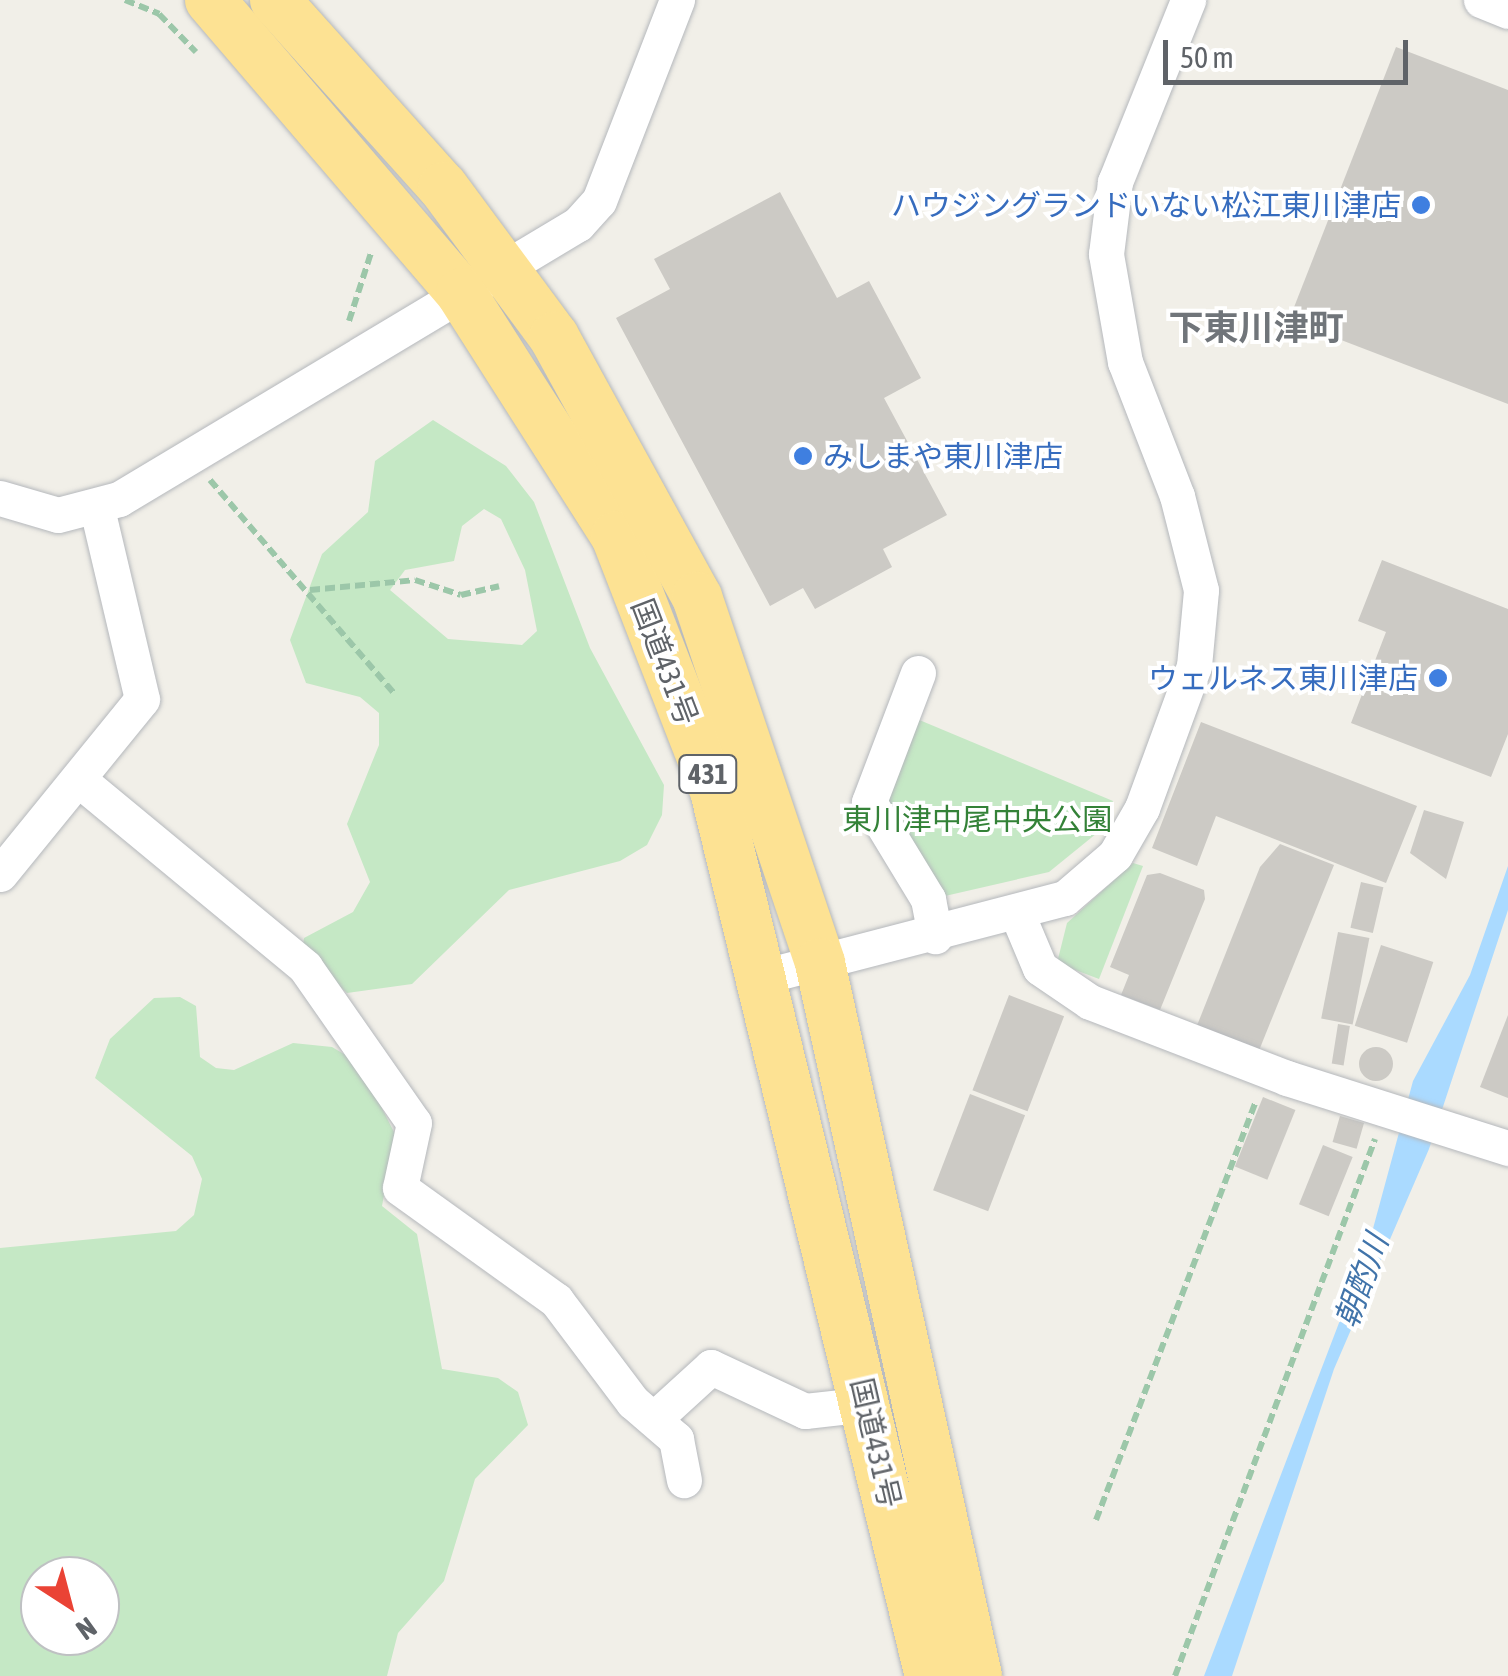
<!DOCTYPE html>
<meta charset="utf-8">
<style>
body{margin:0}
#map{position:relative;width:1508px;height:1676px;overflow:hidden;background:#f1efe8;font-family:"Asap Condensed","Noto Sans JP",sans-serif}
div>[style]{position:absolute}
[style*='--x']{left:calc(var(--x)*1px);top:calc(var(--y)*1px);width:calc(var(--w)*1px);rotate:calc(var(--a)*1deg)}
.green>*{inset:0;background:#c5e8c5}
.water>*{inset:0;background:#aadaff}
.building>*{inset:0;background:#cccac5;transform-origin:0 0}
.round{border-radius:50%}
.path>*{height:6px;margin-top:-3px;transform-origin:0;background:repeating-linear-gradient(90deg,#9cc7a9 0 10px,transparent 0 15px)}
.roads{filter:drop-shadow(0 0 2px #b5b8bc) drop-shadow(0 0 2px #b5b8bc)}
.minor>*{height:35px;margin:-17.5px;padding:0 17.5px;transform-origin:17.5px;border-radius:17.5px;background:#fff}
.highway>*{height:50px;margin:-25px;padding:0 25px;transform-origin:25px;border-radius:25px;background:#fde293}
.dots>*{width:28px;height:28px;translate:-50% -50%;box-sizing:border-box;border:5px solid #fff;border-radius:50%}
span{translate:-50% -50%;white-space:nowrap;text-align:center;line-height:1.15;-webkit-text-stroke:8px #fff;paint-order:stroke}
.shield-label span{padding:2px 8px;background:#fff;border:2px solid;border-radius:8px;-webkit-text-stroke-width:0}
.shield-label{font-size:28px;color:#5f6368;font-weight:700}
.shop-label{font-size:30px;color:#366cbe}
.right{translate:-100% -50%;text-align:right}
.left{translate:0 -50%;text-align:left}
.street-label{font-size:30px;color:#5f6368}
.park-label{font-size:30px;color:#348238}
.water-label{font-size:32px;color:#4174aa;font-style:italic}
.quarter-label{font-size:35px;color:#70757a;font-weight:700}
.north{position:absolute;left:20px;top:1556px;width:100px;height:100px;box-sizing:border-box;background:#fff;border:2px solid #bfc1c3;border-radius:50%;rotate:144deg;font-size:28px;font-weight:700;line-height:40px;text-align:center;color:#5f6368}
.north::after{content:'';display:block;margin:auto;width:35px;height:45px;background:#ea4335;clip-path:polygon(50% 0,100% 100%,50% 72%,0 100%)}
.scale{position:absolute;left:1163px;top:40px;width:245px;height:45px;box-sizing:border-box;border:5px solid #5f6368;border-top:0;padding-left:12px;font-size:30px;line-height:35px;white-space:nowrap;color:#5f6368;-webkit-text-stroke:8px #fff;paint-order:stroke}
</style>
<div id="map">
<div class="green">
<div style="clip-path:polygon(evenodd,433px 420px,506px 466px,534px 502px,590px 648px,664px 785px,662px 815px,647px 845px,620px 861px,509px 890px,412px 984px,347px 993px,302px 953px,304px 938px,353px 912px,370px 882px,347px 824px,379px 745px,379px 713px,360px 697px,306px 683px,290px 640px,322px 554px,368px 512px,375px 461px,433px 420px,484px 509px,501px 519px,525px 570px,537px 631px,522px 645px,448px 639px,390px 590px,405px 570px,454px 561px,462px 526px,484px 509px)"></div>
<div style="clip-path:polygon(917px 719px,1113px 801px,1102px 829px,1049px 872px,945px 896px,883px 807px)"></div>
<div style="clip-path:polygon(1133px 863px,1143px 866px,1099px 979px,1057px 963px,1067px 923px)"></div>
<div style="clip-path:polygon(evenodd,180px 997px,196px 1006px,200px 1057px,216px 1068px,234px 1070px,293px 1043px,332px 1047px,359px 1063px,395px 1134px,382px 1206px,417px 1234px,442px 1369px,498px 1378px,518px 1392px,528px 1425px,475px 1479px,444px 1581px,398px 1633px,387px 1676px,0 1676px,0 1248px,176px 1231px,194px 1215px,202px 1179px,192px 1156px,95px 1078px,110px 1039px,154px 998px,180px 997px,40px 1576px,100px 1576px,100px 1636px,40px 1636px,40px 1576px)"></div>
</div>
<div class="water">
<div style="clip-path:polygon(1508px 866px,1508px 910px,1429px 1149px,1334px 1369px,1232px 1676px,1204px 1676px,1368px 1247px,1413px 1081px,1470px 975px)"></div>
</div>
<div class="building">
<div style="clip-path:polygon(1396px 47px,1508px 90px,1508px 404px,1289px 320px)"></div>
<div style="clip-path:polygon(780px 192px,837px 298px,869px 281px,921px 378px,884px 398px,947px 515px,883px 549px,892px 567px,815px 609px,803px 588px,770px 606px,616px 318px,670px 289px,654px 259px)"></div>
<div style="clip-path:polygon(1382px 560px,1508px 609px,1508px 734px,1491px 777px,1351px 723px,1386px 632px,1358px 621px)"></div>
<div style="clip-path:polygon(1201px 722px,1417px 806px,1386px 883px,1216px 816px,1197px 866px,1152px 848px)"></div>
<div style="clip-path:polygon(1424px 810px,1464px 822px,1446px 879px,1410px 853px)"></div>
<div style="clip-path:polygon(1280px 844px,1334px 865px,1258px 1053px,1196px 1028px,1260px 867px)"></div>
<div style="clip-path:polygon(1160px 873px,1204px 890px,1205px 899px,1160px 1010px,1121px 995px,1129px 975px,1110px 967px,1147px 875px)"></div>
<div style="left:1361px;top:882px;width:23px;height:47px;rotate:13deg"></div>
<div style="left:1338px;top:932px;width:32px;height:88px;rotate:11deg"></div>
<div style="left:1381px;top:945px;width:55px;height:85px;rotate:18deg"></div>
<div style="left:1009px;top:995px;width:59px;height:102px;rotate:21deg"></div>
<div style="clip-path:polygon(1508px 1015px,1508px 1098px,1480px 1087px)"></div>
<div style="left:1338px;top:1024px;width:12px;height:40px;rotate:9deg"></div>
<div class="round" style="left:1359px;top:1047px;width:34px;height:34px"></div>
<div style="left:970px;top:1094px;width:59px;height:103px;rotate:21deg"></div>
<div style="left:1263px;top:1097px;width:35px;height:75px;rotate:22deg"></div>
<div style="left:1340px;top:1116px;width:25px;height:27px;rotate:16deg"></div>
<div style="left:1323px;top:1145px;width:32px;height:64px;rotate:22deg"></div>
</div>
<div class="path">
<div style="--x:125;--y:0;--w:37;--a:22"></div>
<div style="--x:159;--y:14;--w:53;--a:45.8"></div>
<div style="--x:349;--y:321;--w:71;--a:-72.1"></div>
<div style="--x:210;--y:480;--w:283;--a:49.2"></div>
<div style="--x:310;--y:590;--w:105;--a:-5.4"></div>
<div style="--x:415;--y:580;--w:48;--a:18.1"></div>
<div style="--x:461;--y:595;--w:39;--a:-13"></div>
<div style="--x:1096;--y:1520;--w:449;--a:-69.1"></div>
<div style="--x:1175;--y:1676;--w:573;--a:-69.57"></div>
</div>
<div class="roads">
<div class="minor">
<div style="--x:1481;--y:0;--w:29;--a:22"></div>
<div style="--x:0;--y:498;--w:60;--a:16.3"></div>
<div style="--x:58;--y:515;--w:63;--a:-14.7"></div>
<div style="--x:119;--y:499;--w:535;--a:-30.93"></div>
<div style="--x:578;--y:224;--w:31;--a:-48"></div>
<div style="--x:599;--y:201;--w:216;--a:-68.8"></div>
<div style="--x:918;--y:673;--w:138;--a:110.8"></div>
<div style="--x:869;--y:802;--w:114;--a:58.7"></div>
<div style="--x:928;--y:899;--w:38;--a:79"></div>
<div style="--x:78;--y:779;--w:295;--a:39.6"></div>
<div style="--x:305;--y:967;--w:190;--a:55.1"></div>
<div style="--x:414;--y:1123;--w:66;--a:102.2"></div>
<div style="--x:400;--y:1188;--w:192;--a:35.7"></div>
<div style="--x:556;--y:1300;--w:128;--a:53"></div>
<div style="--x:633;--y:1402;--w:57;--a:40.7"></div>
<div style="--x:676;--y:1439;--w:42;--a:79"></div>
<div style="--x:0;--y:874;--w:225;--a:-50.9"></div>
<div style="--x:142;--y:699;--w:196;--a:-103.3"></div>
<div style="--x:1018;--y:916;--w:56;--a:67.1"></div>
<div style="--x:1040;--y:968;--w:60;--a:34.2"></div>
<div style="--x:1090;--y:1002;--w:211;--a:21.1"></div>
<div style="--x:1287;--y:1078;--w:232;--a:17.6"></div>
<div style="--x:765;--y:976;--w:310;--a:-14.6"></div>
<div style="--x:1065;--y:898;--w:66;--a:-40.7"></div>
<div style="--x:1115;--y:855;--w:54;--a:-60.1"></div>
<div style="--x:1142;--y:808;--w:151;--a:-69.9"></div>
<div style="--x:1194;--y:666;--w:76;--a:-84.7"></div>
<div style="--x:1201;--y:590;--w:97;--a:-104.3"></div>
<div style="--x:1177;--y:496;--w:144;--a:-111.2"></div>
<div style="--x:1125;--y:362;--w:110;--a:-100"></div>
<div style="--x:1106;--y:254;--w:73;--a:-82.9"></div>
<div style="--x:1115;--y:182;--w:196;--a:-68.1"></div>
<div style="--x:654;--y:1419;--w:77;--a:-42.4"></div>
<div style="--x:711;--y:1367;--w:104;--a:25.1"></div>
<div style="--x:805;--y:1411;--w:62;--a:-6.4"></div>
</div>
<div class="highway">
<div style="--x:210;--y:0;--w:386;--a:49.4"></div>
<div style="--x:461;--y:293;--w:288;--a:57.5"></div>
<div style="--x:616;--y:536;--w:274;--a:68.8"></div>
<div style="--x:715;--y:791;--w:911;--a:76.35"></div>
<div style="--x:275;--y:0;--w:251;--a:48.1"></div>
<div style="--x:443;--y:187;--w:187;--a:53.5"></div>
<div style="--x:554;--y:337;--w:297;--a:61.2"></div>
<div style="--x:697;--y:597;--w:386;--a:71.4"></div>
<div style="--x:820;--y:963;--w:730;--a:77.58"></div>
</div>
</div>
<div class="dots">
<div style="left:1421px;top:205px;background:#3f7fe0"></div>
<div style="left:803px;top:456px;background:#3f7fe0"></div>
<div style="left:1438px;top:678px;background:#3f7fe0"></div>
</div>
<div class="shield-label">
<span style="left:708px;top:774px">431</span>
</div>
<div class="shop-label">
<span class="right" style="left:1401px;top:205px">ハウジングランドいない松江東川津店</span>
<span class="left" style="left:823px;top:456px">みしまや東川津店</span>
<span class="right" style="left:1418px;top:678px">ウェルネス東川津店</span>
</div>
<div class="street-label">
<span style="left:665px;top:662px;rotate:69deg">国道431号</span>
<span style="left:876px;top:1443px;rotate:77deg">国道431号</span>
</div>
<div class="park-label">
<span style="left:977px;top:819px">東川津中尾中央公園</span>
</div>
<div class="water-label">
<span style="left:1362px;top:1281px;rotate:-70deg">朝酌川</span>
</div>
<div class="quarter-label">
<span style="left:1256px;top:327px">下東川津町</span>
</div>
<div class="north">N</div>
<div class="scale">50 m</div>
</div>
